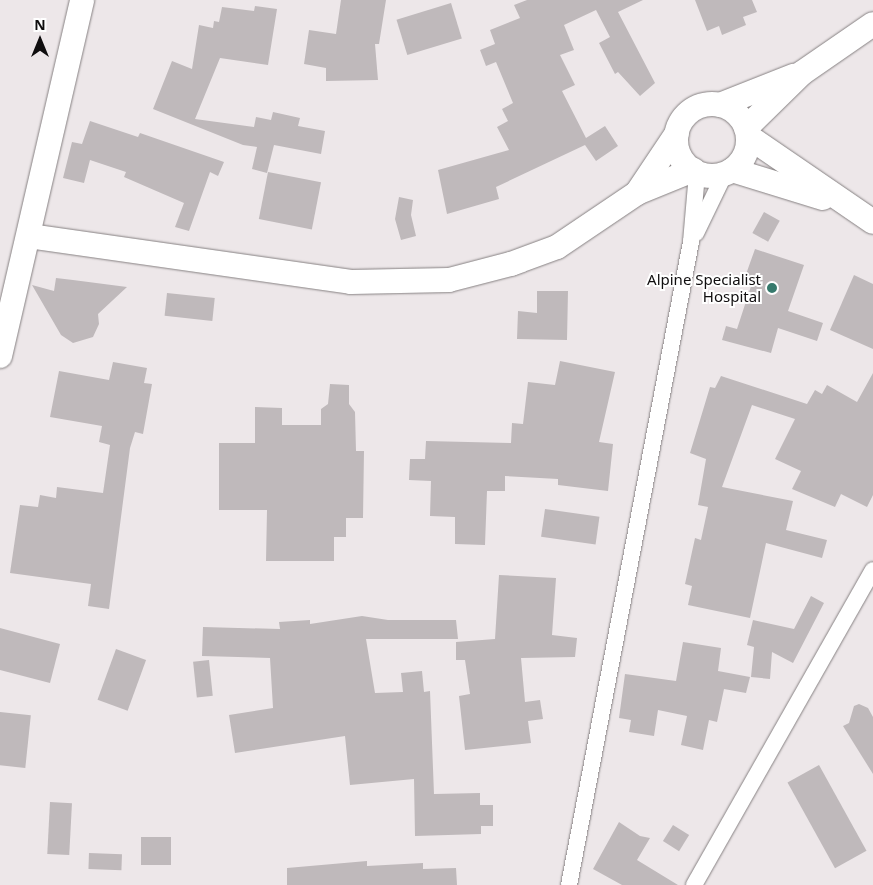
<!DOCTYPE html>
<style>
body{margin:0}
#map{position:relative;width:873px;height:885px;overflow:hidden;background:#ede7e9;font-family:"Noto Sans",sans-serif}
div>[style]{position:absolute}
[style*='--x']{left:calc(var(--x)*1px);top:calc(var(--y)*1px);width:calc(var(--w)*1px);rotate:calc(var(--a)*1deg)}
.building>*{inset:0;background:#bfb9bb;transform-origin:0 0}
.roads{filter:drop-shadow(0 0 1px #868182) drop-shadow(0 0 1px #868182)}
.street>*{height:16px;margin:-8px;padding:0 8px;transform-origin:8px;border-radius:8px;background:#fff}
.secondary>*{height:24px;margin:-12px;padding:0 12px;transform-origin:12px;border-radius:12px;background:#fff}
.secondary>.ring{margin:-12px;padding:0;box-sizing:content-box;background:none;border:24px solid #fff;border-radius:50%}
.dots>*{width:14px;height:14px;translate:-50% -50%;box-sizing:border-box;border:2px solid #fff;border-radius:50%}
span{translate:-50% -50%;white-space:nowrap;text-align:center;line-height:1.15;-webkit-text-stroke:4px #fff;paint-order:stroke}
.poi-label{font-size:15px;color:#100e0f}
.right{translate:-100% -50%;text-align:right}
.north{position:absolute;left:15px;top:15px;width:50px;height:50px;-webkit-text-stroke:4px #fff;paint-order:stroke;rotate:0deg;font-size:14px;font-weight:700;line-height:20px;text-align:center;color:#100e0f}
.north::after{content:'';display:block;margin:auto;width:18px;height:22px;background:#100e0f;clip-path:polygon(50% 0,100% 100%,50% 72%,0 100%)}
</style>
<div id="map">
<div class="building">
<div style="clip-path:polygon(341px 0,386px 0,379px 44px,375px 44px,378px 80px,326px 81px,326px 68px,304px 64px,309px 30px,336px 34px)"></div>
<div style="clip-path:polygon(527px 0,643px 0,618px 12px,655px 83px,640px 96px,618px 72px,615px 74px,599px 43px,610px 37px,596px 10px,564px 25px,574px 50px,560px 55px,575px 85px,562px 91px,586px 138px,605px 126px,618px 146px,596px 161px,585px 145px,496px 187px,499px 199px,447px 214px,438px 170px,509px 150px,497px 127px,508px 121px,502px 109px,513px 103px,496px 62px,486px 66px,480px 50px,495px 44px,490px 30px,520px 18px,514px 5px)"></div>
<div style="clip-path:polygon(695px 0,752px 0,757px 12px,743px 17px,746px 25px,722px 35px,719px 26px,707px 31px)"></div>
<div style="left:451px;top:3px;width:37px;height:57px;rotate:73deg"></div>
<div style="clip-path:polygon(255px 6px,277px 9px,268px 65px,220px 58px,195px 119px,254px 127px,256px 117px,271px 120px,273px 112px,300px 118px,298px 126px,325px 131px,321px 154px,274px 145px,267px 173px,252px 169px,257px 147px,243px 145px,153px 109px,172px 61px,192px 69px,199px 25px,213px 28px,214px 21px,219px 22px,222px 7px,254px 11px)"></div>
<div style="clip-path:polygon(90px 121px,138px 137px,140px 133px,224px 162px,218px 176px,210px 172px,189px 231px,175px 227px,184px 203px,124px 177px,126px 172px,90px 160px,84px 183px,63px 178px,72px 142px,82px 144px)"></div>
<div style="left:268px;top:172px;width:54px;height:48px;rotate:11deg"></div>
<div style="clip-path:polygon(399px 197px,413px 200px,411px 215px,416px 236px,401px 240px,395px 219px)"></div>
<div style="left:764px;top:212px;width:18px;height:24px;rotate:29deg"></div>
<div style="clip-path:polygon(755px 249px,804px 265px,788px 311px,823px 323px,817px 341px,778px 328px,771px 353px,722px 340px,726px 326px,737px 329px,753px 280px,745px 277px)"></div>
<div style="clip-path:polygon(854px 275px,873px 284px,873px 349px,830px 330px)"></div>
<div style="clip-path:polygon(56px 278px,73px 280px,127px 287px,98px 314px,99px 324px,93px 337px,73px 343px,61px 335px,32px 285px,54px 291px)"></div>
<div style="clip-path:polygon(537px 291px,568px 291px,567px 340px,517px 339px,518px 311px,537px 313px)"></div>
<div style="left:167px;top:293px;width:48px;height:23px;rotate:6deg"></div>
<div style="clip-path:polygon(560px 361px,615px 372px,599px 442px,613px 444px,608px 491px,558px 485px,558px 479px,505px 476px,505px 491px,487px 491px,485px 545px,455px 544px,455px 517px,430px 516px,431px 481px,409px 480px,410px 459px,425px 459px,426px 441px,511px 443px,512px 423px,523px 424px,528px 382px,555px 385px)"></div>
<div style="clip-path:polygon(113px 362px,147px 368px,144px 383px,152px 384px,143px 434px,135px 432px,130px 448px,109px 609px,88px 606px,91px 584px,10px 573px,20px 505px,38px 507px,40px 495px,56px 498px,57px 487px,103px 493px,110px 445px,99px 442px,102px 426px,50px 417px,59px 371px,109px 380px)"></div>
<div style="clip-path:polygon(873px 373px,873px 495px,867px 507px,841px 494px,835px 507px,792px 489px,801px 471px,775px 459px,795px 419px,752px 405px,722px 487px,793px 501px,786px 530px,827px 540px,822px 558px,766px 543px,750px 618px,688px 605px,692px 586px,685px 584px,695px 538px,701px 540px,708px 507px,698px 505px,706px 459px,690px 453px,710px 387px,715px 388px,721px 376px,807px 404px,815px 390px,822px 394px,827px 385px,857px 402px)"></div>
<div style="clip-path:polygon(330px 384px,349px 385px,349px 404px,355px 412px,356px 451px,364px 451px,363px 518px,346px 518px,346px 537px,334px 537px,334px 561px,266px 561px,267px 510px,219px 510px,219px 443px,255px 443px,255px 407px,282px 408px,282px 425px,321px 425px,321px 409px,328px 404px)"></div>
<div style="left:545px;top:509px;width:55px;height:28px;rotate:8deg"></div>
<div style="clip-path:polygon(499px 575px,556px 578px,552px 635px,577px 638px,575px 657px,521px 658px,525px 702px,540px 700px,543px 719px,528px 721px,531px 743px,465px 750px,459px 696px,470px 694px,465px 660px,456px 660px,456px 642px,495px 639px)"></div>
<div style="clip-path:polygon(811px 596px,824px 603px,793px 663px,772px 652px,770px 679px,751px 677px,754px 647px,747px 645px,753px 620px,794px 629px)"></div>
<div style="clip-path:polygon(362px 616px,388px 620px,456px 620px,458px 639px,366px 639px,375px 693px,403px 692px,401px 673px,422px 671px,424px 692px,430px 691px,434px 794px,480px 793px,480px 805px,493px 805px,493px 826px,481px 826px,481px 834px,415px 836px,414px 779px,350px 785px,345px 736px,235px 753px,229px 715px,273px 708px,270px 658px,202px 656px,203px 627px,280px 629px,279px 622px,310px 620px,310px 624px)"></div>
<div style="clip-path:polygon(0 628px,60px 644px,50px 683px,0 670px)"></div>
<div style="clip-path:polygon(683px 642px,721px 648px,718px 671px,750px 677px,746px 693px,724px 689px,717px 722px,709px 720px,703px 750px,681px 745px,687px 716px,658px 710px,654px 736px,629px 732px,631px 720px,619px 718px,625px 674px,676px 681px)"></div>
<div style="left:116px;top:649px;width:32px;height:54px;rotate:20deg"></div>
<div style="left:209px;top:660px;width:36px;height:16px;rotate:84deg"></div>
<div style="clip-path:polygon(859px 704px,868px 708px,873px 717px,873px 774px,843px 726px,849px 723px,854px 706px)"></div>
<div style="left:0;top:712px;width:31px;height:53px;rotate:6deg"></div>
<div style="left:819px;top:765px;width:98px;height:36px;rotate:61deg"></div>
<div style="left:50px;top:802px;width:22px;height:52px;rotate:3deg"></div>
<div style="clip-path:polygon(619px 822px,640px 836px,650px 838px,637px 860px,678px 885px,622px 885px,593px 869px)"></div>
<div style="left:673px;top:825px;width:19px;height:19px;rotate:32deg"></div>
<div style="left:141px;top:837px;width:30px;height:28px"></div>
<div style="left:89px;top:853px;width:33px;height:16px;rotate:2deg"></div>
<div style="clip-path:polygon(367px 861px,367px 866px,423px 863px,423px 869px,456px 868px,457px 885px,287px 885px,287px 868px)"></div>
</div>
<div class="roads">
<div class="street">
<div style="--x:696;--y:233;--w:67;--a:-64.2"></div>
<div style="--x:569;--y:885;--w:654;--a:-79.26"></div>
<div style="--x:691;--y:242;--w:69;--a:-85"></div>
<div style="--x:694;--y:885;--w:362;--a:-60.4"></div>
</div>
<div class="secondary">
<div class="ring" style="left:676px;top:104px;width:48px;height:48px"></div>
<div style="--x:720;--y:105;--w:79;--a:-21.7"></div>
<div style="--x:746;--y:128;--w:78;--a:-44.5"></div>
<div style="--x:802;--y:73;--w:86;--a:-34.6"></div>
<div style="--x:749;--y:137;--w:150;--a:34.4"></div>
<div style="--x:732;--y:170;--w:95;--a:17.1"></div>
<div style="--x:637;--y:193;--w:72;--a:-56.3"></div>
<div style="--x:29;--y:236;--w:325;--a:8.1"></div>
<div style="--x:351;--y:282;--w:98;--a:-1.2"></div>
<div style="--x:449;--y:280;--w:64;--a:-14.5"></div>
<div style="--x:511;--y:264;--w:49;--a:-20.3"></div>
<div style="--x:557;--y:247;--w:97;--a:-34"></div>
<div style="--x:637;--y:193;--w:61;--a:-22.3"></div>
<div style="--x:0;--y:356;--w:365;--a:-77"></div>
</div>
</div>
<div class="dots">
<div style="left:772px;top:288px;background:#36796c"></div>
</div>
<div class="poi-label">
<span class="right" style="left:761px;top:288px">Alpine Specialist<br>Hospital</span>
</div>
<div class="north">N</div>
</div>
